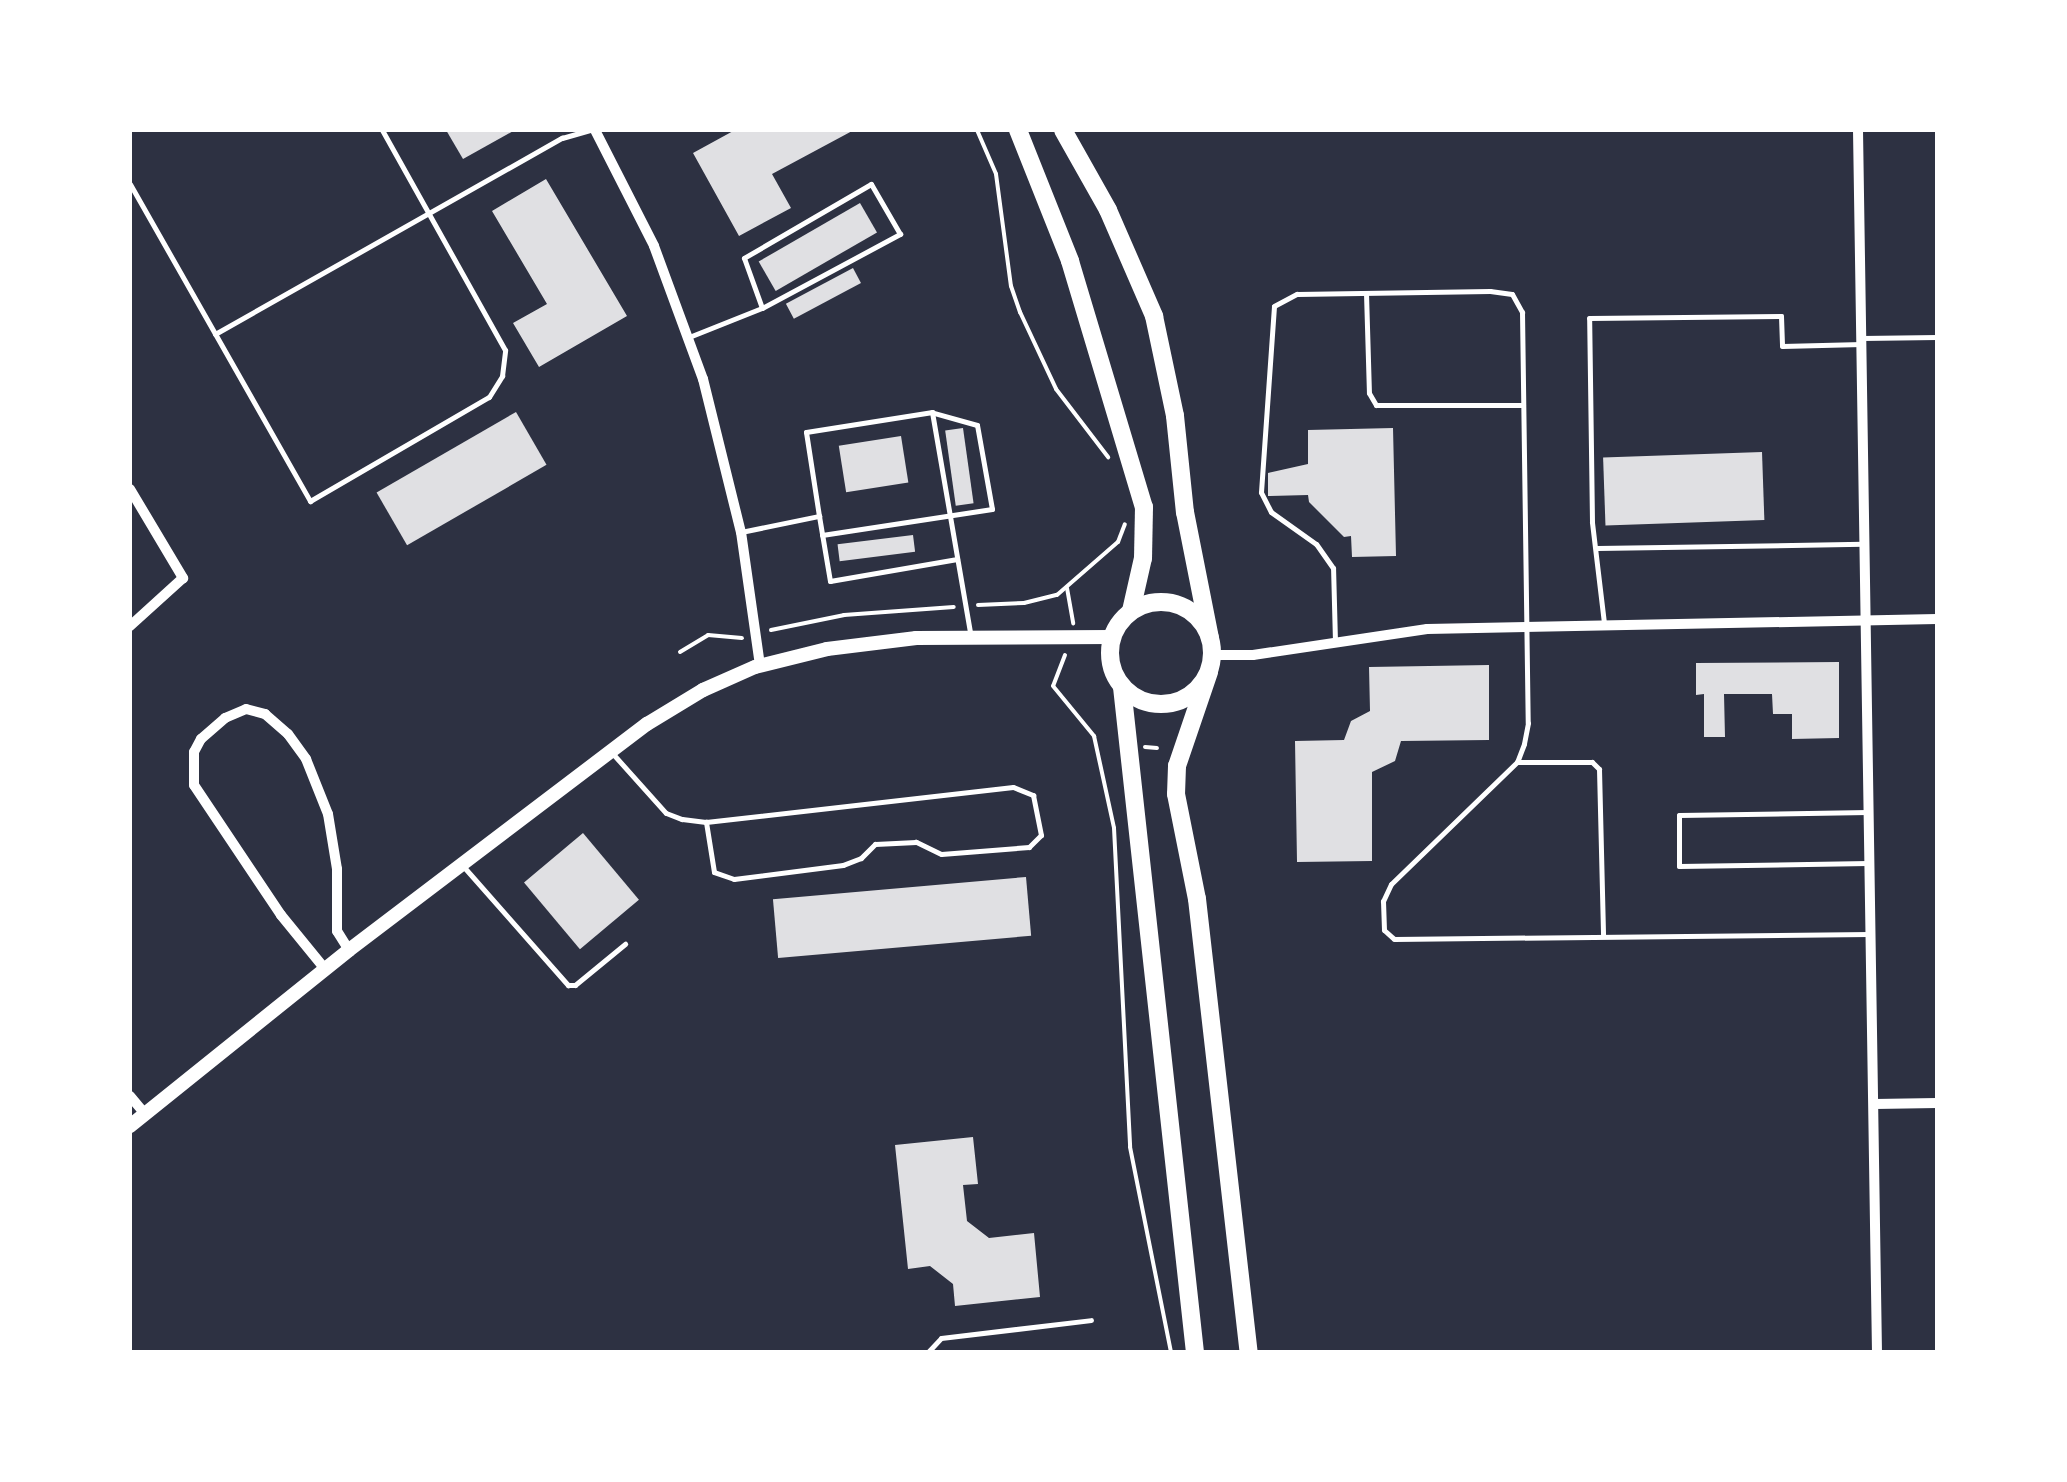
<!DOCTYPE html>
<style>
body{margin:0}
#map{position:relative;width:2067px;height:1482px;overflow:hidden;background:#2d3142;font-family:Commissioner,sans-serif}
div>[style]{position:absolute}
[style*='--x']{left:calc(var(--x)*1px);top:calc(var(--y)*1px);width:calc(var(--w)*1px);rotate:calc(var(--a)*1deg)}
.building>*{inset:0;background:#e0e0e3;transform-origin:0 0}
.path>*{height:4px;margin:-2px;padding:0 2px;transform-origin:2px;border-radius:2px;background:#fff}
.service>*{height:5px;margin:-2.5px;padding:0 2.5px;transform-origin:2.5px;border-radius:2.5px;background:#fff}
.minor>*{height:10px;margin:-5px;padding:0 5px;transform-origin:5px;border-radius:5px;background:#fff}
.tertiary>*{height:14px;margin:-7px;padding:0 7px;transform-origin:7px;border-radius:7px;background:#fff}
.primary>*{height:18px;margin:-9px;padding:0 9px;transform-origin:9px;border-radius:9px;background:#fff}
.primary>.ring{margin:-9px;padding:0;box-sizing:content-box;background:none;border:18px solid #fff;border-radius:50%}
span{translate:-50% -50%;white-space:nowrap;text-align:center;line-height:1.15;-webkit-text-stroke:10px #fff;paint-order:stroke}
.frame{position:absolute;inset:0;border:132px solid #fff;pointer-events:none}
</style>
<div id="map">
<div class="building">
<div style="clip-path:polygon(446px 130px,515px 130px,463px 159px)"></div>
<div style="clip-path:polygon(735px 130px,854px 130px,772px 174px,791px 208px,739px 236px,693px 153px)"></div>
<div style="clip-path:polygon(546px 179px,627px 316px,539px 367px,513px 323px,547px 304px,492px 211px)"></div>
<div style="left:860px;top:203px;width:34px;height:117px;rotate:60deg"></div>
<div style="left:853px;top:268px;width:17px;height:76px;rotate:62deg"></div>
<div style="left:516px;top:412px;width:61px;height:161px;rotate:60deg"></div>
<div style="left:963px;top:428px;width:76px;height:18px;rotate:82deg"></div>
<div style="clip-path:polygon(1393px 428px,1396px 556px,1352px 557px,1351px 536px,1344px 537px,1309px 502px,1308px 495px,1268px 496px,1268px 473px,1308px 464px,1308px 430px)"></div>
<div style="left:901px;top:436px;width:47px;height:63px;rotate:81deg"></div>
<div style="left:1762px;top:452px;width:68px;height:159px;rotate:88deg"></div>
<div style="left:913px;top:535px;width:17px;height:76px;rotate:83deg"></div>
<div style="clip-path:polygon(1839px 662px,1839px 738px,1792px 739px,1792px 714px,1773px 714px,1772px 694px,1724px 694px,1725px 737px,1704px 737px,1704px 694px,1696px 695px,1696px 663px)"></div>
<div style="clip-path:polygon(1489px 665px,1489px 740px,1401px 741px,1395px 761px,1372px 772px,1372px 861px,1297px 862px,1295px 741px,1344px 740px,1351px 721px,1370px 711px,1369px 667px)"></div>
<div style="left:583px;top:833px;width:87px;height:77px;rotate:50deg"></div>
<div style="left:1026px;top:877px;width:59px;height:254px;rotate:85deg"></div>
<div style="clip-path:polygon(973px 1137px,978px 1184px,963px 1185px,967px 1221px,989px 1238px,1034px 1233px,1040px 1297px,955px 1306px,953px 1284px,930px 1266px,908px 1269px,895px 1145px)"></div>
</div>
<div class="path">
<div style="--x:977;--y:130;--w:48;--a:66.6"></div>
<div style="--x:996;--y:174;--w:113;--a:82.4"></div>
<div style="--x:1011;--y:286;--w:28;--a:71"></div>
<div style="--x:1020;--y:312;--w:85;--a:64.9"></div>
<div style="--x:1056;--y:389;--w:86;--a:52.6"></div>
<div style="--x:1067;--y:588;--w:36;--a:80"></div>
<div style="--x:978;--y:605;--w:46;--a:-2.5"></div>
<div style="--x:1024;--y:603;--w:34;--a:-14"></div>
<div style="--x:1057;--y:595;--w:81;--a:-41"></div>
<div style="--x:1118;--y:542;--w:19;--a:-69"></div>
<div style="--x:771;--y:630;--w:75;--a:-11.6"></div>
<div style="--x:844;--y:615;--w:110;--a:-4.2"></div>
<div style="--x:680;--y:652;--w:33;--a:-31"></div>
<div style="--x:708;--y:635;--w:34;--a:5"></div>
<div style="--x:1065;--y:655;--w:33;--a:111"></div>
<div style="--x:1053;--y:686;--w:65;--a:50.6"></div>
<div style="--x:1094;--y:736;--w:94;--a:77.7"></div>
<div style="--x:1114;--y:828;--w:319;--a:87.1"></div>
<div style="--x:1130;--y:1147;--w:209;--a:78.7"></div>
<div style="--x:1145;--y:747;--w:12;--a:5"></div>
</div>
<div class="service">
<div style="--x:130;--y:184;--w:365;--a:60.4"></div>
<div style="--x:310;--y:501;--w:207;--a:-30.2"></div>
<div style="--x:489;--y:397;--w:25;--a:-58"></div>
<div style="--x:502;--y:376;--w:26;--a:-83"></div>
<div style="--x:505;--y:350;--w:252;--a:-119.2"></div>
<div style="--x:1366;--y:293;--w:100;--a:88.3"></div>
<div style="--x:1369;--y:393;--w:14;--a:60"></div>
<div style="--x:1376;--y:405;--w:147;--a:0"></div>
<div style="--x:215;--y:334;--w:399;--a:-29.5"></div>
<div style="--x:562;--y:138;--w:29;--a:-16"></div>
<div style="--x:689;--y:337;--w:79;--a:-21.7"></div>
<div style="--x:762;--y:308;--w:157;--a:-28.2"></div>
<div style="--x:900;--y:234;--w:58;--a:-120.1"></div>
<div style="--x:871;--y:184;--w:147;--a:149.8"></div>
<div style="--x:744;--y:258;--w:53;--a:70.2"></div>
<div style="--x:1862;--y:338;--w:75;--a:-0.8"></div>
<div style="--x:819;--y:516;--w:66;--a:80.4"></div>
<div style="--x:830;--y:581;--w:129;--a:-9.8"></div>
<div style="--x:741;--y:532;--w:80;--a:-11.6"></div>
<div style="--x:819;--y:516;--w:85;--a:-98.8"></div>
<div style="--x:806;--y:432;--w:128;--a:-9"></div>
<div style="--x:932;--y:412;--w:224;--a:80.2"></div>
<div style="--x:822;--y:535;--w:172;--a:-8.7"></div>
<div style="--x:992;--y:509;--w:85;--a:-100.1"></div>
<div style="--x:977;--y:425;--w:45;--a:-164.4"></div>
<div style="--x:1597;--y:548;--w:266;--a:-0.9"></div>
<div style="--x:1604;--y:623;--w:102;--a:-96.8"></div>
<div style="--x:1592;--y:522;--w:204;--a:-90.8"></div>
<div style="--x:1589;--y:318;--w:192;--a:-0.6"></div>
<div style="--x:1781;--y:316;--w:30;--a:88"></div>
<div style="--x:1782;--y:346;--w:80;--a:-1.4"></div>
<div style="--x:1335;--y:642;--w:74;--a:-91.5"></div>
<div style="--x:1333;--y:568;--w:29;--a:-125"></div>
<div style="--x:1316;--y:544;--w:55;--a:-144.6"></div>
<div style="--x:1271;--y:512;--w:22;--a:-117"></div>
<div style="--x:1261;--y:492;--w:186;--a:-86"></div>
<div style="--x:1274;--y:306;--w:26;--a:-28"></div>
<div style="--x:1297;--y:294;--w:193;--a:-0.9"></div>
<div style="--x:1490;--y:291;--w:22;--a:8"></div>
<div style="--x:1512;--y:294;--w:21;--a:61"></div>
<div style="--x:1522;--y:312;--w:411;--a:89.2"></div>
<div style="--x:1528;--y:723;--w:21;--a:101"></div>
<div style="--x:1524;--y:744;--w:19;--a:111"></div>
<div style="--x:1517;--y:762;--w:175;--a:135.9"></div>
<div style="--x:1391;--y:884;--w:19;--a:115"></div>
<div style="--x:1383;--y:901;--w:29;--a:88"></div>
<div style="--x:1384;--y:930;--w:13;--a:42"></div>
<div style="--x:1394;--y:939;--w:475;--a:-0.6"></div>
<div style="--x:613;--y:754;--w:79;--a:48.1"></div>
<div style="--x:666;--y:813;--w:17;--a:21"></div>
<div style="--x:682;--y:819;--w:24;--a:7"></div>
<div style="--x:706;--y:822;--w:309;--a:-6.5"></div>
<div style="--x:1013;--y:787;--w:22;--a:22"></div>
<div style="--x:1033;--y:795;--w:41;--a:78.7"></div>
<div style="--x:1041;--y:835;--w:17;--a:135"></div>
<div style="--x:1029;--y:847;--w:88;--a:175.5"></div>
<div style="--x:941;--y:854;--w:28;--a:-154"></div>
<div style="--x:916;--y:842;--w:41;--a:177.2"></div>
<div style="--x:875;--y:844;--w:20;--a:135"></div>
<div style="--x:861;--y:858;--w:19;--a:159"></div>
<div style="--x:843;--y:865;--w:110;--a:172.7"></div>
<div style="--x:734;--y:879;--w:21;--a:-161"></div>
<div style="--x:714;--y:872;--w:51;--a:-99.1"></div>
<div style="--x:1517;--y:762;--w:75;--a:0"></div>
<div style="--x:1592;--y:762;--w:10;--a:45"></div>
<div style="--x:1599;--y:769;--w:167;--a:88.6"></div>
<div style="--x:1868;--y:863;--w:189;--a:179.1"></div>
<div style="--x:1679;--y:866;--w:51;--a:-90"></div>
<div style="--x:1679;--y:815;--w:189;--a:-0.9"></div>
<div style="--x:463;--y:866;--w:159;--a:48.6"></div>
<div style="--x:568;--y:985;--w:7;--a:0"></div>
<div style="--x:575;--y:985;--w:65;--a:-39.4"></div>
<div style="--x:928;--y:1352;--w:19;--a:-47"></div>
<div style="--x:941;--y:1338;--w:151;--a:-6.8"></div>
</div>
<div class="minor">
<div style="--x:595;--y:130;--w:130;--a:63"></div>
<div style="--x:654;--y:246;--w:142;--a:69.8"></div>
<div style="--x:703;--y:379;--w:158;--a:76.1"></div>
<div style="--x:741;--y:532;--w:135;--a:81.9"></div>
<div style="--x:1858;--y:130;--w:1222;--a:89.11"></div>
<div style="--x:130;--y:489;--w:104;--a:59.2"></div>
<div style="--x:183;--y:578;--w:72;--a:137.8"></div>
<div style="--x:1213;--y:655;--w:40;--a:0"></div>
<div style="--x:1253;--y:655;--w:176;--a:-8.5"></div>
<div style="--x:1427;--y:629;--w:510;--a:-1.12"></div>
<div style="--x:325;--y:969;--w:70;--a:-129.2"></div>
<div style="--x:281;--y:915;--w:156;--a:-123.8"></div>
<div style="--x:194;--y:785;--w:33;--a:-90"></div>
<div style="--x:194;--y:752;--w:15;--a:-62"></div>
<div style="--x:201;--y:739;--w:32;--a:-41"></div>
<div style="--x:225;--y:718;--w:23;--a:-23"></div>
<div style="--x:246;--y:709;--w:20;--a:15"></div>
<div style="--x:265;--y:714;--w:30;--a:41"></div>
<div style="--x:288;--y:734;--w:31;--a:54"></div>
<div style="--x:306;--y:759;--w:59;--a:68.2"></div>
<div style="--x:328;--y:814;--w:56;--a:80.7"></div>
<div style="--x:337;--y:869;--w:62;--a:90"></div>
<div style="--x:337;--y:931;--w:22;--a:58"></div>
<div style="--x:130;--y:1096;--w:23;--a:50"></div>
<div style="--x:1875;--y:1104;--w:62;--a:-0.9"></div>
</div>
<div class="tertiary">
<div style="--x:130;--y:1126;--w:281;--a:-38.8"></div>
<div style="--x:349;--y:950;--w:374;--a:-37.2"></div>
<div style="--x:647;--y:724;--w:66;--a:-31.3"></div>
<div style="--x:703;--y:690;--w:57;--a:-23.9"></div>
<div style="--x:755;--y:667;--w:74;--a:-14"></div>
<div style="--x:827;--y:649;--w:90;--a:-7"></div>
<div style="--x:916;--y:638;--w:196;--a:-0.3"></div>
</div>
<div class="primary">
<div style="--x:1018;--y:130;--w:141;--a:68.3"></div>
<div style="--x:1070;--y:261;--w:257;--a:73.3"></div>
<div style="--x:1144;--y:507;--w:51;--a:91.1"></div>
<div style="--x:1143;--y:558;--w:54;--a:102.8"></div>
<div style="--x:1063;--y:130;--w:92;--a:60.6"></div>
<div style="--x:1108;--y:210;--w:116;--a:66.5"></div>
<div style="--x:1154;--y:316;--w:102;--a:78.1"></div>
<div style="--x:1175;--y:416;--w:97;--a:84.1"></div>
<div style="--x:1185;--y:512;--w:128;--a:78.8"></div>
<div class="ring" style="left:1110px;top:602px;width:84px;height:84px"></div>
<div style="--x:1209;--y:672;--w:99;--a:108.8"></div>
<div style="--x:1177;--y:766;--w:28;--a:92"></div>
<div style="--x:1176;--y:794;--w:107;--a:78.7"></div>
<div style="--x:1197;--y:899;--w:456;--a:83.5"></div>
<div style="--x:1122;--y:687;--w:669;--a:83.74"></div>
</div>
<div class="frame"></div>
</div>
